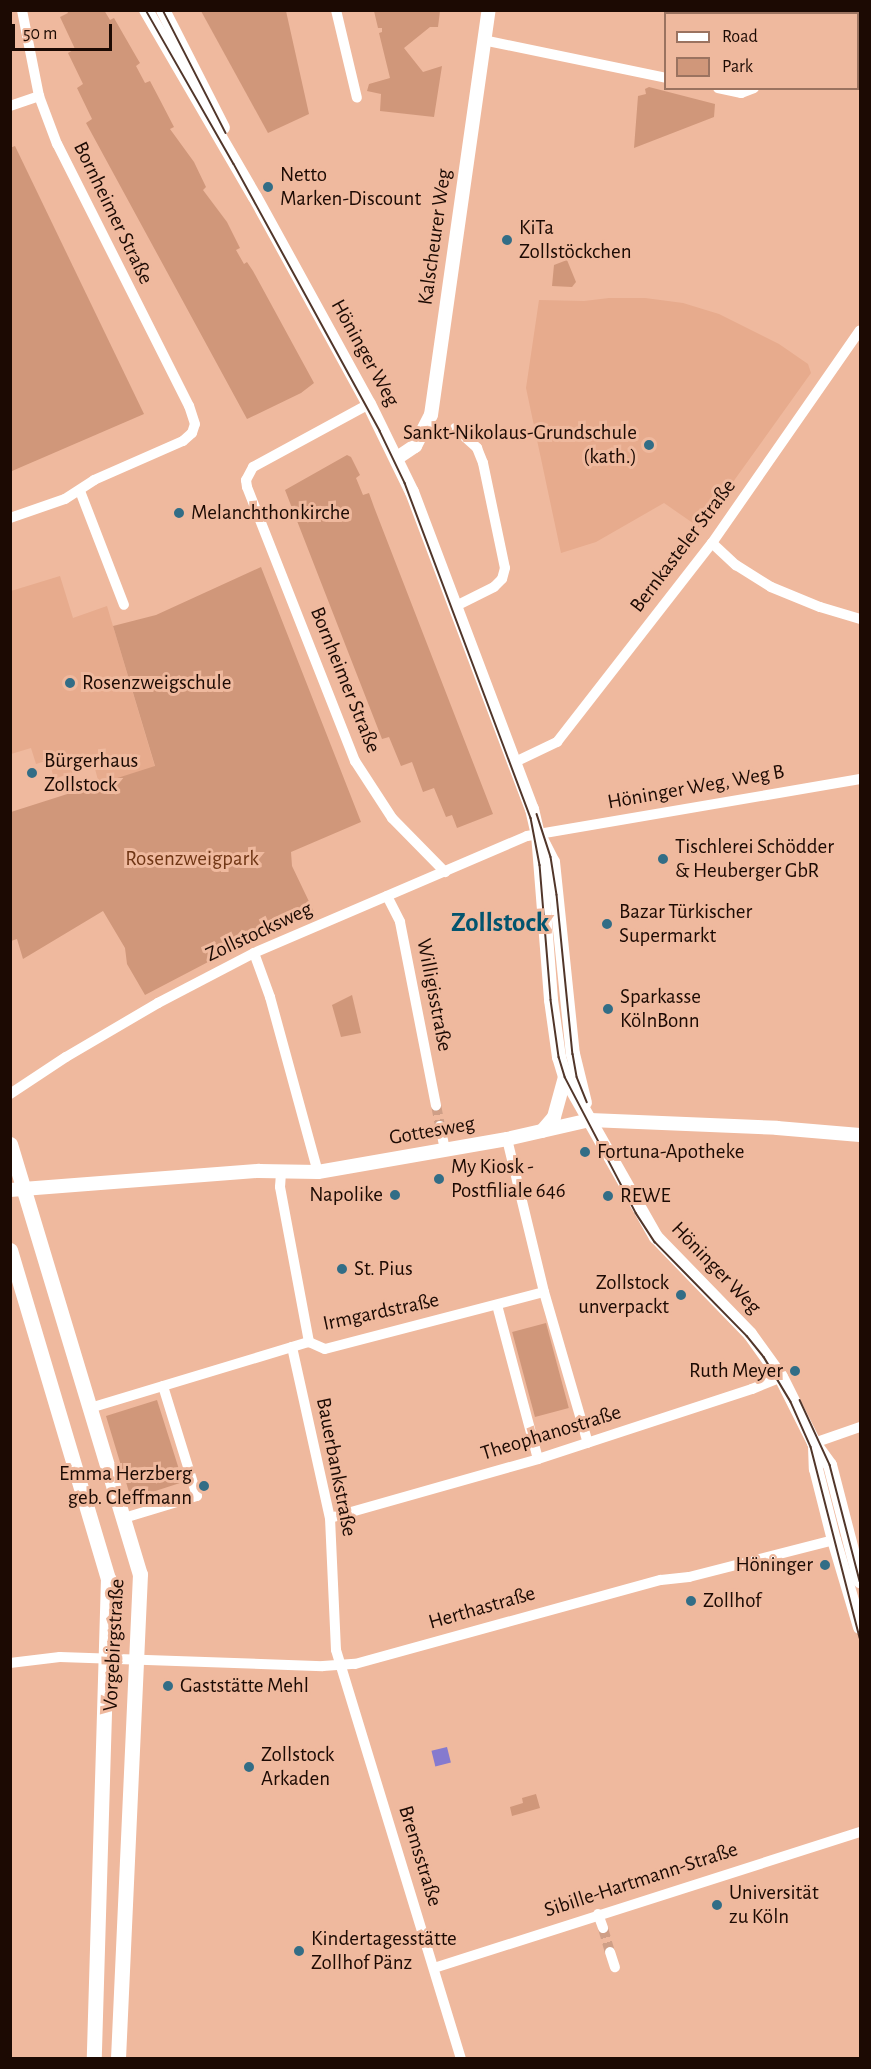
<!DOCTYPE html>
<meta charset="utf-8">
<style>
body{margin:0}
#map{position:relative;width:871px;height:2069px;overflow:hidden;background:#efb99e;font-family:"Alegreya Sans",sans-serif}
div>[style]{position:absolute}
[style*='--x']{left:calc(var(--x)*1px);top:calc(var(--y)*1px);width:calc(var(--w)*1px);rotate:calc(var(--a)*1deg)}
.built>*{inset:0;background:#e7ab8d}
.green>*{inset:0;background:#d0977a;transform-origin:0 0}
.water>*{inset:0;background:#857ace;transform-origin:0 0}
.minor-tunnel>*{height:10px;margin-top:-5px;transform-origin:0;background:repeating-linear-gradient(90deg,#cf9f87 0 10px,transparent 0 15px)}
.minor>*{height:10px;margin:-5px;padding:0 5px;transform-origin:5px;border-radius:5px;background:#fff}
.tertiary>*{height:14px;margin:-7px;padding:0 7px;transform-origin:7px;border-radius:7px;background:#fff}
.secondary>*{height:15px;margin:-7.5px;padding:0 7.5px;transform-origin:7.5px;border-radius:7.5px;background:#fff}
.tram>*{height:1.5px;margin:-0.75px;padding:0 0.75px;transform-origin:0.75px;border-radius:0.75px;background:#51362a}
.dots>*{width:16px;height:16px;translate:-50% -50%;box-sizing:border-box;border:3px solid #efb99e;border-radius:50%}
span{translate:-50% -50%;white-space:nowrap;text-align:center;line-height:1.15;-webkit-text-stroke:6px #efb99e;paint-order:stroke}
.poi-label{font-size:21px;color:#1c0a03}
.left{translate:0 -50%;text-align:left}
.right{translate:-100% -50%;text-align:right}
.street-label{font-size:21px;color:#1c0a03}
.park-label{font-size:21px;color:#703615}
.district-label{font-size:27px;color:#03546e;font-weight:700}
.frame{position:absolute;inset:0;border:12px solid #1c0a03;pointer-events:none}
.legend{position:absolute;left:664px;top:12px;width:195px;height:78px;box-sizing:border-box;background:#efb99e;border:2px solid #9b7360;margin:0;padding:8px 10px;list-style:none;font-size:18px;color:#1c0a03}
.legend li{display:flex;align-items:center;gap:12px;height:30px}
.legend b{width:30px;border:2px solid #9b7360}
.scale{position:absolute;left:12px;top:24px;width:100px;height:27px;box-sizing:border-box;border:3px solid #1c0a03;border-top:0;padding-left:8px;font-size:18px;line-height:21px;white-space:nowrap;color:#1c0a03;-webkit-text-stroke:4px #efb99e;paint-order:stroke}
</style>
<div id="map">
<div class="built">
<div style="clip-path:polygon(609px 298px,645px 298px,683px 303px,719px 314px,779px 344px,808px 364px,811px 373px,700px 528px,664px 503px,596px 542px,561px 553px,526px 388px,539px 300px,584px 301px)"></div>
<div style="clip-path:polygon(60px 576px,73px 618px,107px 606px,155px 767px,99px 784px,94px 765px,54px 779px,49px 760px,36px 764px,31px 748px,11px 754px,11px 591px)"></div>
</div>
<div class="green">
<div style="clip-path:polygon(104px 10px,110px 20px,114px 18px,137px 58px,140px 63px,136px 66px,145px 83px,150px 81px,160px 100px,174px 127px,170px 129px,194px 162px,206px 187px,203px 190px,227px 222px,240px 248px,236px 250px,244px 264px,247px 262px,253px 271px,314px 383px,301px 393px,247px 419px,86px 123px,92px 119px,77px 88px,83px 84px,68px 53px,75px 49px,60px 17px,68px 13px,67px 11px)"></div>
<div style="clip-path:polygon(201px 11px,286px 11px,309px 114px,268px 133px)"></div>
<div style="clip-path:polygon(374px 11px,440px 11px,438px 27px,430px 27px,404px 48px,423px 72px,442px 66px,434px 117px,380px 111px,381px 94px,367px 91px,369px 84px,390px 78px,379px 33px,382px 32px,382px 28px,378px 28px)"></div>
<div style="clip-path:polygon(649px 87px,715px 104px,714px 117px,634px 148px,638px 96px,646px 94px,645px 89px)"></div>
<div style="clip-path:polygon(15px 146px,144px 414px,12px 471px,10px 148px)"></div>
<div style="clip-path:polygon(567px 260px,576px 282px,572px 287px,552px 286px,554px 265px)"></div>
<div style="clip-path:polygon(347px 455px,351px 457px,360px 475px,356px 478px,363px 495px,369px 493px,374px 507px,493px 814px,457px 828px,452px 815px,446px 817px,434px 788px,423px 792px,412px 762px,401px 766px,389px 737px,382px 739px,285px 490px)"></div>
<div style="clip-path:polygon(261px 567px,361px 822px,291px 852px,292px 866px,314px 912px,254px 938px,145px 995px,127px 964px,125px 948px,103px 911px,23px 959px,17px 939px,11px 941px,11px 812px,155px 766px,113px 626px,156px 615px)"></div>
<div style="clip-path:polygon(352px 995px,361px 1033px,341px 1037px,332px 1005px)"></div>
<div style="left:546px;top:1323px;width:88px;height:35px;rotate:75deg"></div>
<div style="clip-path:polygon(157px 1400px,183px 1482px,140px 1496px,137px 1489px,129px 1492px,106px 1416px)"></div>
<div style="clip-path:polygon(536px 1794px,540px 1808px,512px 1816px,510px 1807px,523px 1803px,522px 1798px)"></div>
</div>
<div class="water">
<div style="left:447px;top:1747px;width:16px;height:16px;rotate:76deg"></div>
</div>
<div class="minor-tunnel">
<div style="--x:436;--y:1105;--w:21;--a:79"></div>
<div style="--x:603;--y:1928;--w:25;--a:74"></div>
</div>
<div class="minor">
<div style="--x:336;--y:10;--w:90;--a:76.6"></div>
<div style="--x:483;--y:40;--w:187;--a:11.7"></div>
<div style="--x:718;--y:88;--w:24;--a:12"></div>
<div style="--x:741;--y:93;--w:14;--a:-21"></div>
<div style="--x:10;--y:106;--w:31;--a:-19"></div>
<div style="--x:369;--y:404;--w:132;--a:151.5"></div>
<div style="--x:253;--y:467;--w:15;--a:118"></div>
<div style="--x:246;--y:480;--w:7;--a:82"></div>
<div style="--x:247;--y:487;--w:295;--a:68.5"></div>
<div style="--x:355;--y:761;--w:68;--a:57"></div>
<div style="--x:392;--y:818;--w:76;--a:45.5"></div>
<div style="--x:455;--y:428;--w:30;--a:42"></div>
<div style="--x:477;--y:448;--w:16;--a:68"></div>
<div style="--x:483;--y:463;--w:107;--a:78.2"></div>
<div style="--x:505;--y:568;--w:11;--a:105"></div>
<div style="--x:502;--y:579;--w:11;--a:135"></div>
<div style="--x:494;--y:587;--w:42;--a:153.4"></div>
<div style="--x:80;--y:491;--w:122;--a:68.9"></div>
<div style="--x:10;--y:518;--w:58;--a:-19.1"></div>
<div style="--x:65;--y:499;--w:35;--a:-33"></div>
<div style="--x:94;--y:480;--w:97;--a:-23.7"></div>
<div style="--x:183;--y:441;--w:12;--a:-42"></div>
<div style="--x:192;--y:433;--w:9;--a:-72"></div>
<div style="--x:195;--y:424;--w:19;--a:-108"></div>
<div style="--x:189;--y:406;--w:293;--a:-116.7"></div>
<div style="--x:57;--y:144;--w:51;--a:-110.6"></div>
<div style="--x:39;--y:96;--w:88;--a:-101.2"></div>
<div style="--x:712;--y:543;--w:33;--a:43"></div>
<div style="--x:736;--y:565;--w:41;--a:32.2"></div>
<div style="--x:771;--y:587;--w:53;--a:22.2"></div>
<div style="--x:820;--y:607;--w:42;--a:16.7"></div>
<div style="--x:515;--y:762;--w:47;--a:-25.5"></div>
<div style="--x:557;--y:742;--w:252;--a:-52.1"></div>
<div style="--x:712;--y:543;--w:259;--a:-55.2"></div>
<div style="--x:387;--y:896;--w:29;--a:63"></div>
<div style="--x:400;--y:922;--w:187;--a:78.9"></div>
<div style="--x:254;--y:953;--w:47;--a:70"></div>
<div style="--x:270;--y:997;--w:181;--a:74.7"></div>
<div style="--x:10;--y:1094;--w:67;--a:-33.5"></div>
<div style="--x:66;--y:1057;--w:107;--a:-30.4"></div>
<div style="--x:158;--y:1003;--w:108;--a:-27.5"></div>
<div style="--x:254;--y:953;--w:297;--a:-23.2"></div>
<div style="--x:527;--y:836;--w:338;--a:-9.7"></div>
<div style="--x:440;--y:1126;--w:25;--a:78"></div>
<div style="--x:507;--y:1139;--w:157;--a:76.4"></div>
<div style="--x:544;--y:1292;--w:157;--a:73.8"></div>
<div style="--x:281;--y:1173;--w:14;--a:94"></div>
<div style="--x:280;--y:1187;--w:158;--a:79.4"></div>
<div style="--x:497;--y:1305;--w:159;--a:75.1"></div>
<div style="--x:292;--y:1347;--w:175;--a:77.5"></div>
<div style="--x:330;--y:1518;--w:132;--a:87.4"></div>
<div style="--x:336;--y:1650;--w:427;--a:73"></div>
<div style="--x:90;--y:1408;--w:229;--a:-16.8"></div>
<div style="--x:309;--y:1342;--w:17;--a:24"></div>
<div style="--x:325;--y:1349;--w:226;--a:-14.6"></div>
<div style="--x:814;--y:1443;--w:49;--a:-19.2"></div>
<div style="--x:124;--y:1518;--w:76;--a:-16.8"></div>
<div style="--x:197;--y:1496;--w:115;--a:-107.2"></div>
<div style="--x:330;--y:1518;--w:216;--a:-15.8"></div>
<div style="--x:538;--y:1459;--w:225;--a:-18.1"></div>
<div style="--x:752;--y:1389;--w:31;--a:-22"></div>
<div style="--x:10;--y:1663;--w:50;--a:-6.8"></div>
<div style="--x:60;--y:1657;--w:263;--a:2"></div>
<div style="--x:323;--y:1666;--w:32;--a:-4"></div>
<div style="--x:355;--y:1664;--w:317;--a:-15.4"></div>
<div style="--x:661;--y:1580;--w:28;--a:-6"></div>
<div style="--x:689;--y:1577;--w:150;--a:-14.3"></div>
<div style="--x:598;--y:1914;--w:15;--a:70"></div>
<div style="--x:610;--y:1952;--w:16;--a:72"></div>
<div style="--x:434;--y:1968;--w:447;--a:-17.7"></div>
</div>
<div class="tertiary">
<div style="--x:146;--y:10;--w:216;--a:59.8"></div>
<div style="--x:255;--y:197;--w:236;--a:61.2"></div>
<div style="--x:369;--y:404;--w:98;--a:64"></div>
<div style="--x:412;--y:492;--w:339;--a:69.3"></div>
<div style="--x:532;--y:809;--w:26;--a:77"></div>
<div style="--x:538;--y:834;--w:167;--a:85.5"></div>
<div style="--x:551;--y:1000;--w:58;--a:82"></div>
<div style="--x:559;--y:1057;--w:21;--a:73"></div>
<div style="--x:565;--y:1077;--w:184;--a:60.4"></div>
<div style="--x:656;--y:1237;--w:135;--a:45.9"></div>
<div style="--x:750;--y:1334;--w:53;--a:54.2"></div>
<div style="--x:781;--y:1377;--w:74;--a:63.4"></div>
<div style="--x:814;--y:1443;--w:27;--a:54"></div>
<div style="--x:830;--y:1465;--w:120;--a:75.5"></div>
<div style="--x:163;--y:10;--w:132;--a:63"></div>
<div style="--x:397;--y:458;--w:22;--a:-34"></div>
<div style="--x:415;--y:446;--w:35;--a:-63"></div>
<div style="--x:431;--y:415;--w:409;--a:-81.9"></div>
<div style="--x:539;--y:835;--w:30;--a:63"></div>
<div style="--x:553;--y:862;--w:193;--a:84.1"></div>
<div style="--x:573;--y:1054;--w:50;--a:76.2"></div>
<div style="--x:542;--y:1131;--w:18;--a:-49"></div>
<div style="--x:554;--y:1117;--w:41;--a:-74.6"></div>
<div style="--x:10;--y:1190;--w:250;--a:-4.4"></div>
<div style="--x:259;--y:1171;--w:59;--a:1"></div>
<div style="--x:318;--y:1172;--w:192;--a:-9.9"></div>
<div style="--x:507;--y:1139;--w:85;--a:-12.9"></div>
<div style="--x:590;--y:1120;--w:187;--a:2.4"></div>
<div style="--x:777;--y:1128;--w:83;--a:4.8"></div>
<div style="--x:815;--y:1446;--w:23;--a:88"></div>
<div style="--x:816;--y:1469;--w:73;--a:75.8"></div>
<div style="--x:834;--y:1540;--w:91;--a:73.4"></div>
</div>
<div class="secondary">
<div style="--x:10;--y:1144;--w:449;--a:73.2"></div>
<div style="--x:140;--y:1574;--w:484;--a:92.6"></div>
<div style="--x:10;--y:1250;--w:342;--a:73.4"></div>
<div style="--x:108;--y:1578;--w:480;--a:91.7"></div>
</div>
<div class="tram">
<div style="--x:146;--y:10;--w:177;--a:60.3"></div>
<div style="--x:234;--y:164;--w:304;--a:61.3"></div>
<div style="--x:380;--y:431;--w:58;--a:64.3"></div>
<div style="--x:405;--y:483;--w:358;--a:69.4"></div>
<div style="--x:531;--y:818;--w:48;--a:79.2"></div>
<div style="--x:540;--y:865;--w:135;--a:85.3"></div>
<div style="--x:551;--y:1000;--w:58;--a:82"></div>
<div style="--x:559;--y:1057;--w:21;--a:73"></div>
<div style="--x:565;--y:1077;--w:153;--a:62.4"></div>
<div style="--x:636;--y:1213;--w:35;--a:57"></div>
<div style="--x:655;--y:1242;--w:132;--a:45.6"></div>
<div style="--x:747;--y:1336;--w:27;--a:51"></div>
<div style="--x:764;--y:1357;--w:52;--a:59"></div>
<div style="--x:791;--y:1402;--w:49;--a:66"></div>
<div style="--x:811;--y:1447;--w:197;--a:75.6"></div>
<div style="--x:163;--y:10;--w:138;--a:62.9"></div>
<div style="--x:537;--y:814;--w:45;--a:72"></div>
<div style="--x:551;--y:857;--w:38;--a:81"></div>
<div style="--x:557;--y:895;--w:160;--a:84.3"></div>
<div style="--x:573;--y:1054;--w:23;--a:80"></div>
<div style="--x:577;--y:1077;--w:27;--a:68"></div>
<div style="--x:800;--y:1400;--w:72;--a:65.2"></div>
<div style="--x:830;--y:1465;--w:120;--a:75.5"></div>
</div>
<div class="dots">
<div style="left:268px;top:187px;background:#326d86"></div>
<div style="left:507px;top:240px;background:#326d86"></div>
<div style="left:649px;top:445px;background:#326d86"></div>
<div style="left:179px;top:513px;background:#326d86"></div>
<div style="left:70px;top:683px;background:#326d86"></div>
<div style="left:32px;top:773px;background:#326d86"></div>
<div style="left:663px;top:859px;background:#326d86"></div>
<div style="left:607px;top:924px;background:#326d86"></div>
<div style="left:608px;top:1009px;background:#326d86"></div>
<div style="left:585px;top:1152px;background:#326d86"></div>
<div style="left:439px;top:1179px;background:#326d86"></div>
<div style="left:395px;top:1195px;background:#326d86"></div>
<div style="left:608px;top:1196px;background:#326d86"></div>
<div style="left:342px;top:1269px;background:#326d86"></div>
<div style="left:681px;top:1295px;background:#326d86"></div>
<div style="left:795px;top:1371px;background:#326d86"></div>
<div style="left:204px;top:1486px;background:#326d86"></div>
<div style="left:825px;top:1565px;background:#326d86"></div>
<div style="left:691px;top:1601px;background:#326d86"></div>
<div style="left:168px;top:1686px;background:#326d86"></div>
<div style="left:249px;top:1767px;background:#326d86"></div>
<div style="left:717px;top:1905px;background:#326d86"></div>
<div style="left:299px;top:1951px;background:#326d86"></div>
</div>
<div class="poi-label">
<span class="left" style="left:280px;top:187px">Netto<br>Marken-Discount</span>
<span class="left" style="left:519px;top:240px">KiTa<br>Zollstöckchen</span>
<span class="right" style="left:637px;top:445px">Sankt-Nikolaus-Grundschule<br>(kath.)</span>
<span class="left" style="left:191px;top:513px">Melanchthonkirche</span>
<span class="left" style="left:82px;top:683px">Rosenzweigschule</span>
<span class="left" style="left:44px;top:773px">Bürgerhaus<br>Zollstock</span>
<span class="left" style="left:675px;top:859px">Tischlerei Schödder<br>&amp; Heuberger GbR</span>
<span class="left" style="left:619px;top:924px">Bazar Türkischer<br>Supermarkt</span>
<span class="left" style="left:620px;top:1009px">Sparkasse<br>KölnBonn</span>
<span class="left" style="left:597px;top:1152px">Fortuna-Apotheke</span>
<span class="left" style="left:451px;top:1179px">My Kiosk -<br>Postfiliale 646</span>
<span class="right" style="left:383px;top:1195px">Napolike</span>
<span class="left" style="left:620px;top:1196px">REWE</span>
<span class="left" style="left:354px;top:1269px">St. Pius</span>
<span class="right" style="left:669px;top:1295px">Zollstock<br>unverpackt</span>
<span class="right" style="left:783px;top:1371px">Ruth Meyer</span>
<span class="right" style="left:192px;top:1486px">Emma Herzberg<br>geb. Cleffmann</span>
<span class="right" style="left:813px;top:1565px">Höninger</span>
<span class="left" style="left:703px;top:1601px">Zollhof</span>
<span class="left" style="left:180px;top:1686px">Gaststätte Mehl</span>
<span class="left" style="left:261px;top:1767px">Zollstock<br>Arkaden</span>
<span class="left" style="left:729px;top:1905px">Universität<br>zu Köln</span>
<span class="left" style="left:311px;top:1951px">Kindertagesstätte<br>Zollhof Pänz</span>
</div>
<div class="street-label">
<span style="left:113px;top:213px;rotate:64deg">Bornheimer Straße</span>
<span style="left:435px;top:237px;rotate:-82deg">Kalscheurer Weg</span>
<span style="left:365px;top:353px;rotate:61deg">Höninger Weg</span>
<span style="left:683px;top:546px;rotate:-53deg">Bernkasteler Straße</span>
<span style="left:345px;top:680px;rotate:68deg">Bornheimer Straße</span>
<span style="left:696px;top:787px;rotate:-10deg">Höninger Weg, Weg B</span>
<span style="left:259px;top:932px;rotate:-25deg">Zollstocksweg</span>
<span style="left:434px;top:995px;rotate:79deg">Willigisstraße</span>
<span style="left:432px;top:1131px;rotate:-10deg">Gottesweg</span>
<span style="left:716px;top:1268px;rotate:46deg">Höninger Weg</span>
<span style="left:381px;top:1312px;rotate:-12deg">Irmgardstraße</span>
<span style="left:551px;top:1433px;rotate:-17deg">Theophanostraße</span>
<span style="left:336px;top:1467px;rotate:79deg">Bauerbankstraße</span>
<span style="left:482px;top:1608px;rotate:-16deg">Herthastraße</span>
<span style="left:114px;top:1645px;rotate:-87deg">Vorgebirgstraße</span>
<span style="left:420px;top:1856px;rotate:73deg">Bremsstraße</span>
<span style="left:641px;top:1880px;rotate:-18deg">Sibille-Hartmann-Straße</span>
</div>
<div class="park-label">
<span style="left:192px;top:859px">Rosenzweigpark</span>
</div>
<div class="district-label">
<span style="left:500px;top:923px">Zollstock</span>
</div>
<div class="frame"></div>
<ul class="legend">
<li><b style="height:8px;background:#fff"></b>Road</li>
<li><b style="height:16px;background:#d0977a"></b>Park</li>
</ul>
<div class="scale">50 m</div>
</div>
